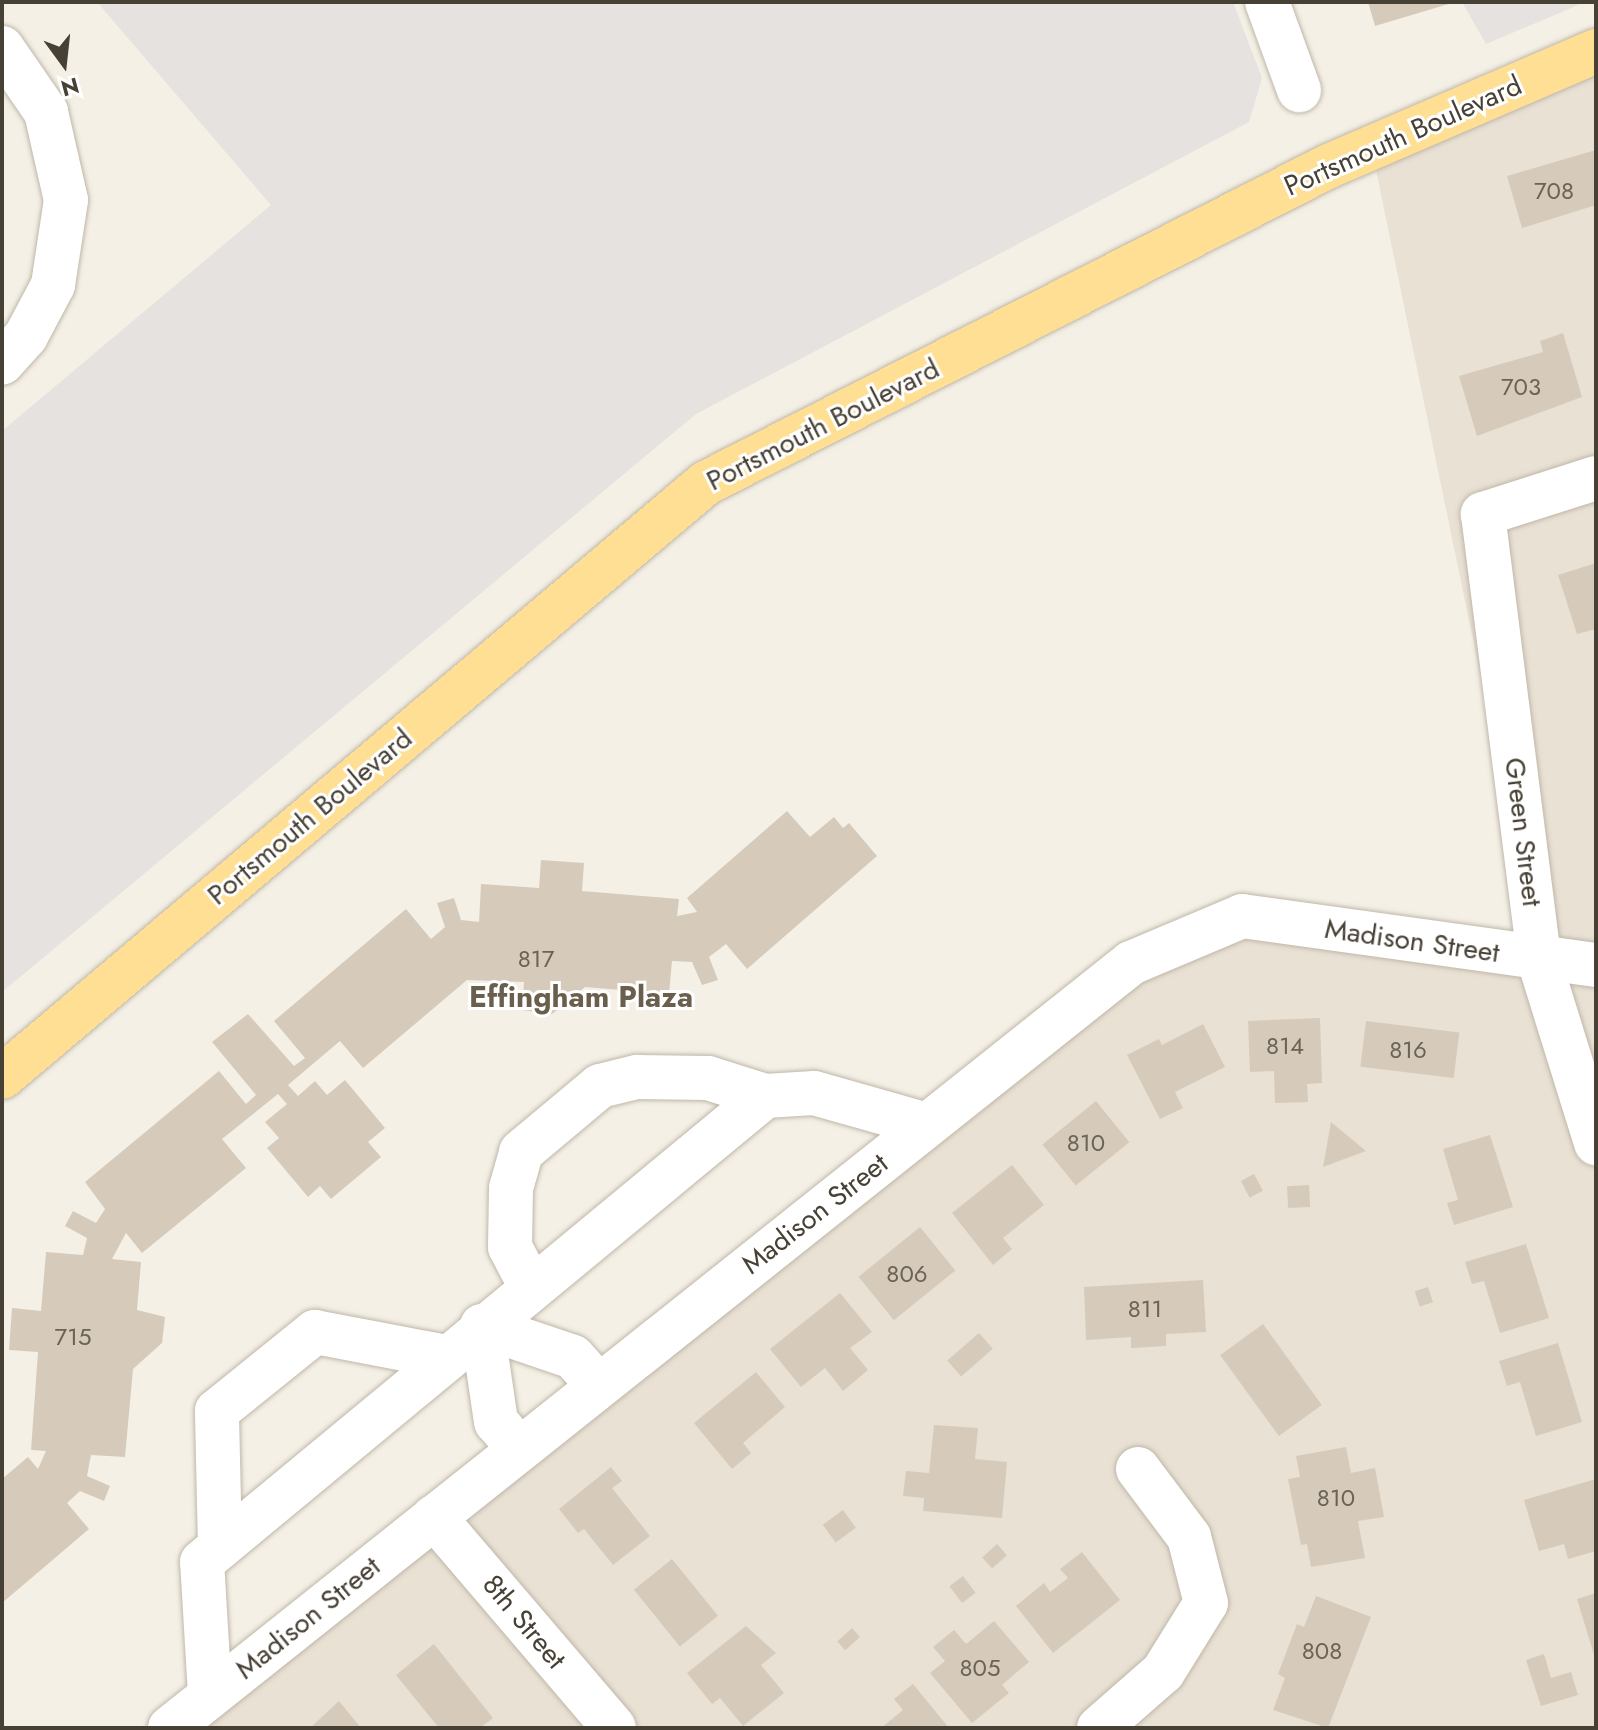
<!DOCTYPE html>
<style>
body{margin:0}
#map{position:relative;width:1598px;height:1730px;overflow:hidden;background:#f4f0e6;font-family:Jost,sans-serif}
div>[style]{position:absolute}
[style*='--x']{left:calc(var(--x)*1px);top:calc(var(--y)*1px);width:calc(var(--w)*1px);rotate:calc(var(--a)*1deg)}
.residential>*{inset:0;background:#e8e1d4}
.parking>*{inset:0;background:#e5e2df}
.building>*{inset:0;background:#d6cbbb;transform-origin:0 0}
.roads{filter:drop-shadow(0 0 2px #c0b7a8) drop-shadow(0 0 2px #c0b7a8)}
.minor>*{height:44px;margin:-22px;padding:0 22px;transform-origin:22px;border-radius:22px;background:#fff}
.major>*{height:44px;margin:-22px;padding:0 22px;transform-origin:22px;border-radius:22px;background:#ffdf94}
span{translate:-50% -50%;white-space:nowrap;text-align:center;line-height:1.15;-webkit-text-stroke:6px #fff;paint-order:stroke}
.number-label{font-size:24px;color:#6b6356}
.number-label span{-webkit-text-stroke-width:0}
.street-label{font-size:28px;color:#474035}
.neighbourhood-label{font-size:30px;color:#6a5e4c;font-weight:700}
.frame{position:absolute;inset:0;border:4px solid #474035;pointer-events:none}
.north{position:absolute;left:24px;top:24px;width:80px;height:80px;-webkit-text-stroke:6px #fff;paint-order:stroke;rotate:165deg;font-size:22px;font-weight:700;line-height:32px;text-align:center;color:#474035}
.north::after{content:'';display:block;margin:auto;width:28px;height:36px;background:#474035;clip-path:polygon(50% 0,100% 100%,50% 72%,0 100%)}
</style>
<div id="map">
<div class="residential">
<div style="clip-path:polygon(1596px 51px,1596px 1728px,172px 1728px,1131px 963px,1242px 916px,1539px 959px,1371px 146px)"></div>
</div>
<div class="parking">
<div style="clip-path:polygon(97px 2px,1233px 2px,1262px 78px,1249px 122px,696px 414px,2px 992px,2px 431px,271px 205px)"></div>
<div style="clip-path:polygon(1462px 2px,1585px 2px,1486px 44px)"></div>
</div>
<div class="building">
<div style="clip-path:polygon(1368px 2px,1452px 2px,1452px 3px,1375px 26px)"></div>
<div style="clip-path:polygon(1596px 150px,1596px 205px,1522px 228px,1507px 176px)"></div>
<div style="clip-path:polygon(1563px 333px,1582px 397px,1477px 436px,1459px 376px,1543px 352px,1540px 341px)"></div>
<div style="clip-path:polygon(1596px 563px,1596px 629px,1577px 634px,1558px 575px)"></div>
<div style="clip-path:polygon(787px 811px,810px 837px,834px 817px,843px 828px,849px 823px,877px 856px,747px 969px,726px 944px,709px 957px,718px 980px,702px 985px,692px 962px,672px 961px,669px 994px,585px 987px,552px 1014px,522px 1010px,524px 982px,467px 980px,363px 1068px,340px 1041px,288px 1085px,298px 1096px,315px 1081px,327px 1095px,345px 1080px,385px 1128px,368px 1142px,381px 1157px,331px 1199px,320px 1186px,308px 1197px,267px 1148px,279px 1138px,265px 1122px,287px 1104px,278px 1094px,222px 1139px,246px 1168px,142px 1253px,126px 1233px,112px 1259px,141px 1262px,137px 1310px,165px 1317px,162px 1343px,133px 1369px,125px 1457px,91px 1455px,87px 1476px,110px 1486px,104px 1501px,80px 1491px,67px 1503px,89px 1529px,2px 1603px,2px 1479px,28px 1457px,38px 1469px,46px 1451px,31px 1450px,38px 1352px,9px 1350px,12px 1308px,41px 1311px,46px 1252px,83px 1255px,87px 1238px,65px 1226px,73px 1211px,96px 1223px,105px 1209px,85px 1182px,219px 1071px,246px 1104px,256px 1095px,212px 1042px,248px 1014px,294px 1066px,305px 1058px,274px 1021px,406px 909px,431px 939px,445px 927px,437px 903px,454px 898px,461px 920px,479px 922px,481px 884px,539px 888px,541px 860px,584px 863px,582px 891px,679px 899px,677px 916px,697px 912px,687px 898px)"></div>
<div style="clip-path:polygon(1320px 1018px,1322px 1083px,1307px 1084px,1308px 1102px,1275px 1103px,1274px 1071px,1250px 1072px,1248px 1021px)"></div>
<div style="left:1366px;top:1021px;width:94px;height:46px;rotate:7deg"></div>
<div style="clip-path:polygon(1203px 1024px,1225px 1067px,1175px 1092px,1183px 1108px,1160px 1119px,1127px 1055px,1159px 1039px,1162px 1045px)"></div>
<div style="left:1096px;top:1101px;width:53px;height:69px;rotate:51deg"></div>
<div style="clip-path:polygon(1331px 1122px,1366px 1151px,1323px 1167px)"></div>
<div style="clip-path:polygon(1490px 1135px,1513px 1207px,1454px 1225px,1447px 1203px,1458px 1200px,1443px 1149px)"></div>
<div style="clip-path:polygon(1012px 1165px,1044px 1205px,1003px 1238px,1012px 1249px,993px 1265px,952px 1213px)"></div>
<div style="left:1254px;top:1174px;width:19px;height:15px;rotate:62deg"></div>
<div style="left:1309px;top:1185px;width:22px;height:22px;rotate:87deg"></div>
<div style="left:920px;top:1227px;width:56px;height:79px;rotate:51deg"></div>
<div style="clip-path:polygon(1526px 1244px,1549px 1318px,1500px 1333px,1484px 1281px,1472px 1284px,1465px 1262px)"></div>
<div style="clip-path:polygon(1203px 1280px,1206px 1332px,1166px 1334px,1166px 1346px,1131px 1348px,1131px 1337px,1086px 1340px,1084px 1287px)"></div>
<div style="left:1428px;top:1287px;width:16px;height:14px;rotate:72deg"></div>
<div style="clip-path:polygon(840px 1293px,872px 1332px,850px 1348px,868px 1370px,843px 1391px,825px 1368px,801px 1387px,770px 1349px)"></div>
<div style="left:1263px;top:1324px;width:100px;height:53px;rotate:54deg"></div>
<div style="left:979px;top:1333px;width:21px;height:42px;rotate:49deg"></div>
<div style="clip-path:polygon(1558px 1343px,1582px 1422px,1536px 1436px,1520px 1382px,1507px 1386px,1499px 1361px)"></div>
<div style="clip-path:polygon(756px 1372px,785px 1407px,743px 1443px,751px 1453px,732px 1469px,694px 1423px)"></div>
<div style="clip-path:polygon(934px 1425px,978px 1428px,975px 1459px,1007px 1462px,1002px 1518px,923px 1511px,924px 1498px,903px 1496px,906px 1471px,929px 1473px)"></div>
<div style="clip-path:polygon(1346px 1447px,1351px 1473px,1375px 1468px,1384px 1517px,1358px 1521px,1365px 1558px,1311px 1567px,1307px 1544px,1301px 1545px,1288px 1479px,1300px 1477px,1296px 1456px)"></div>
<div style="clip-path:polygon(611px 1467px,622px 1481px,612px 1488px,650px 1536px,613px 1565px,584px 1529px,578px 1533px,559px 1509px)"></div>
<div style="clip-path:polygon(1596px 1479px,1596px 1551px,1568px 1559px,1564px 1544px,1539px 1551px,1524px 1500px)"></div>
<div style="left:843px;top:1510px;width:22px;height:25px;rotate:54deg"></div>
<div style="left:997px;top:1544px;width:15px;height:20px;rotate:48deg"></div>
<div style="clip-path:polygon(1082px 1552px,1120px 1600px,1053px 1653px,1016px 1606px,1044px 1583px,1050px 1592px,1068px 1578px,1060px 1569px)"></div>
<div style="left:672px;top:1559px;width:73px;height:49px;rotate:51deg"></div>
<div style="left:963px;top:1576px;width:21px;height:17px;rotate:53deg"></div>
<div style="clip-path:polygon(1596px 1593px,1596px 1658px,1595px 1658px,1577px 1599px)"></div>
<div style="clip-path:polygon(1316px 1596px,1371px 1617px,1328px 1728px,1273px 1710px,1285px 1678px,1278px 1674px,1297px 1624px,1304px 1627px)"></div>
<div style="clip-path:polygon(994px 1621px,1029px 1662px,1002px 1685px,1009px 1693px,972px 1723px,930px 1673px,945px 1661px,933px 1647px,954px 1630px,966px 1644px)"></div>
<div style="clip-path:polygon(746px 1626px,776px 1653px,761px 1665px,784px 1693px,743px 1726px,720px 1698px,712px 1704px,687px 1673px)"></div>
<div style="left:852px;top:1628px;width:12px;height:20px;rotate:48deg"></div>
<div style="clip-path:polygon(434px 1644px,493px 1718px,480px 1728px,439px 1728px,396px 1675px)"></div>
<div style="clip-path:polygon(1544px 1654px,1551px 1678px,1571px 1672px,1578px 1695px,1541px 1706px,1526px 1660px)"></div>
<div style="clip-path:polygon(913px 1684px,949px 1728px,881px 1728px,903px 1710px,894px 1699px)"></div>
<div style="clip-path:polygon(339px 1701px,361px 1728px,310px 1728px)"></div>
</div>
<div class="roads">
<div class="minor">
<div style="--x:1267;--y:2;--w:94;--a:70"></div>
<div style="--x:2;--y:48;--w:78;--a:55.5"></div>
<div style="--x:46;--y:112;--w:90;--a:77.2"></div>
<div style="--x:66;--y:200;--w:86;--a:98.7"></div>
<div style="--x:53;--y:285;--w:58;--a:117.9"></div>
<div style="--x:26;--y:336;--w:36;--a:132"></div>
<div style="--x:1596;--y:478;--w:119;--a:162.3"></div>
<div style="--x:1483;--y:514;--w:450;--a:82.8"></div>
<div style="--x:1539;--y:960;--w:192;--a:72.7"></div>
<div style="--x:531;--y:1287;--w:45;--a:-117.7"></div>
<div style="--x:510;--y:1247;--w:59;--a:-89"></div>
<div style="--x:511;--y:1188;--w:37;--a:-74"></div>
<div style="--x:521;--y:1152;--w:103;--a:-39.9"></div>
<div style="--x:600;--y:1086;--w:38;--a:-14"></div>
<div style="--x:637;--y:1077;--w:71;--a:0.8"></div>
<div style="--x:708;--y:1078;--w:60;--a:17.5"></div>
<div style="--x:519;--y:1449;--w:35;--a:-130"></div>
<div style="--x:496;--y:1422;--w:97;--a:-98.3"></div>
<div style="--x:482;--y:1326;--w:96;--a:18.8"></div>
<div style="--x:573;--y:1357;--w:39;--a:48"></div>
<div style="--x:434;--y:1517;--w:277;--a:49.5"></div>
<div style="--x:220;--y:1547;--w:136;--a:-91.3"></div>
<div style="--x:217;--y:1411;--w:126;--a:-38.9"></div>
<div style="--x:315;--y:1332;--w:133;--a:10.8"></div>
<div style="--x:210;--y:1695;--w:133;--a:-93.4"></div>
<div style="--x:202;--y:1562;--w:731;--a:-39.61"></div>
<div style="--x:765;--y:1096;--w:49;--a:-3.5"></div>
<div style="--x:814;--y:1093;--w:117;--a:15.8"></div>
<div style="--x:170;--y:1728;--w:1228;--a:-38.52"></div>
<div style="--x:1131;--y:963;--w:121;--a:-22.9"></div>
<div style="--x:1242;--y:916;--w:357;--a:7.9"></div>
<div style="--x:1099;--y:1728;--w:85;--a:-41.2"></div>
<div style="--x:1163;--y:1672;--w:81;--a:-58.1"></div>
<div style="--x:1206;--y:1603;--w:68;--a:-104.4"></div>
<div style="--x:1189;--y:1537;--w:85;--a:-126.9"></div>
</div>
<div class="major">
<div style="--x:2;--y:1077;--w:921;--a:-40.16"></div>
<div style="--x:706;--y:483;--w:699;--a:-26.97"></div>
<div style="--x:1329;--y:166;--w:291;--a:-23.3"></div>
</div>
</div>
<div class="number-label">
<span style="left:1554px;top:191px">708</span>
<span style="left:1521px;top:387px">703</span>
<span style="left:536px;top:959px">817</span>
<span style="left:1285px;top:1046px">814</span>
<span style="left:1408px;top:1050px">816</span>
<span style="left:1086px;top:1143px">810</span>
<span style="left:907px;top:1274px">806</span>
<span style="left:1145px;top:1309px">811</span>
<span style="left:73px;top:1337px">715</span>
<span style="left:1336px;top:1498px">810</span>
<span style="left:1322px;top:1651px">808</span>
<span style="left:980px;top:1668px">805</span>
</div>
<div class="street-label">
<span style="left:1403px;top:136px;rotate:-24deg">Portsmouth Boulevard</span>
<span style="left:823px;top:425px;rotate:-27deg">Portsmouth Boulevard</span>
<span style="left:310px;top:817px;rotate:-40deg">Portsmouth Boulevard</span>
<span style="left:1523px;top:832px;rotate:83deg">Green Street</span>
<span style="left:1412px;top:941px;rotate:8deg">Madison Street</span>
<span style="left:815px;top:1214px;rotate:-38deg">Madison Street</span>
<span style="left:308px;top:1618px;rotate:-39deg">Madison Street</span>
<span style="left:524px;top:1622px;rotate:50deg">8th Street</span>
</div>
<div class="neighbourhood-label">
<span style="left:581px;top:997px">Effingham Plaza</span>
</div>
<div class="frame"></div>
<div class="north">N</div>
</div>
